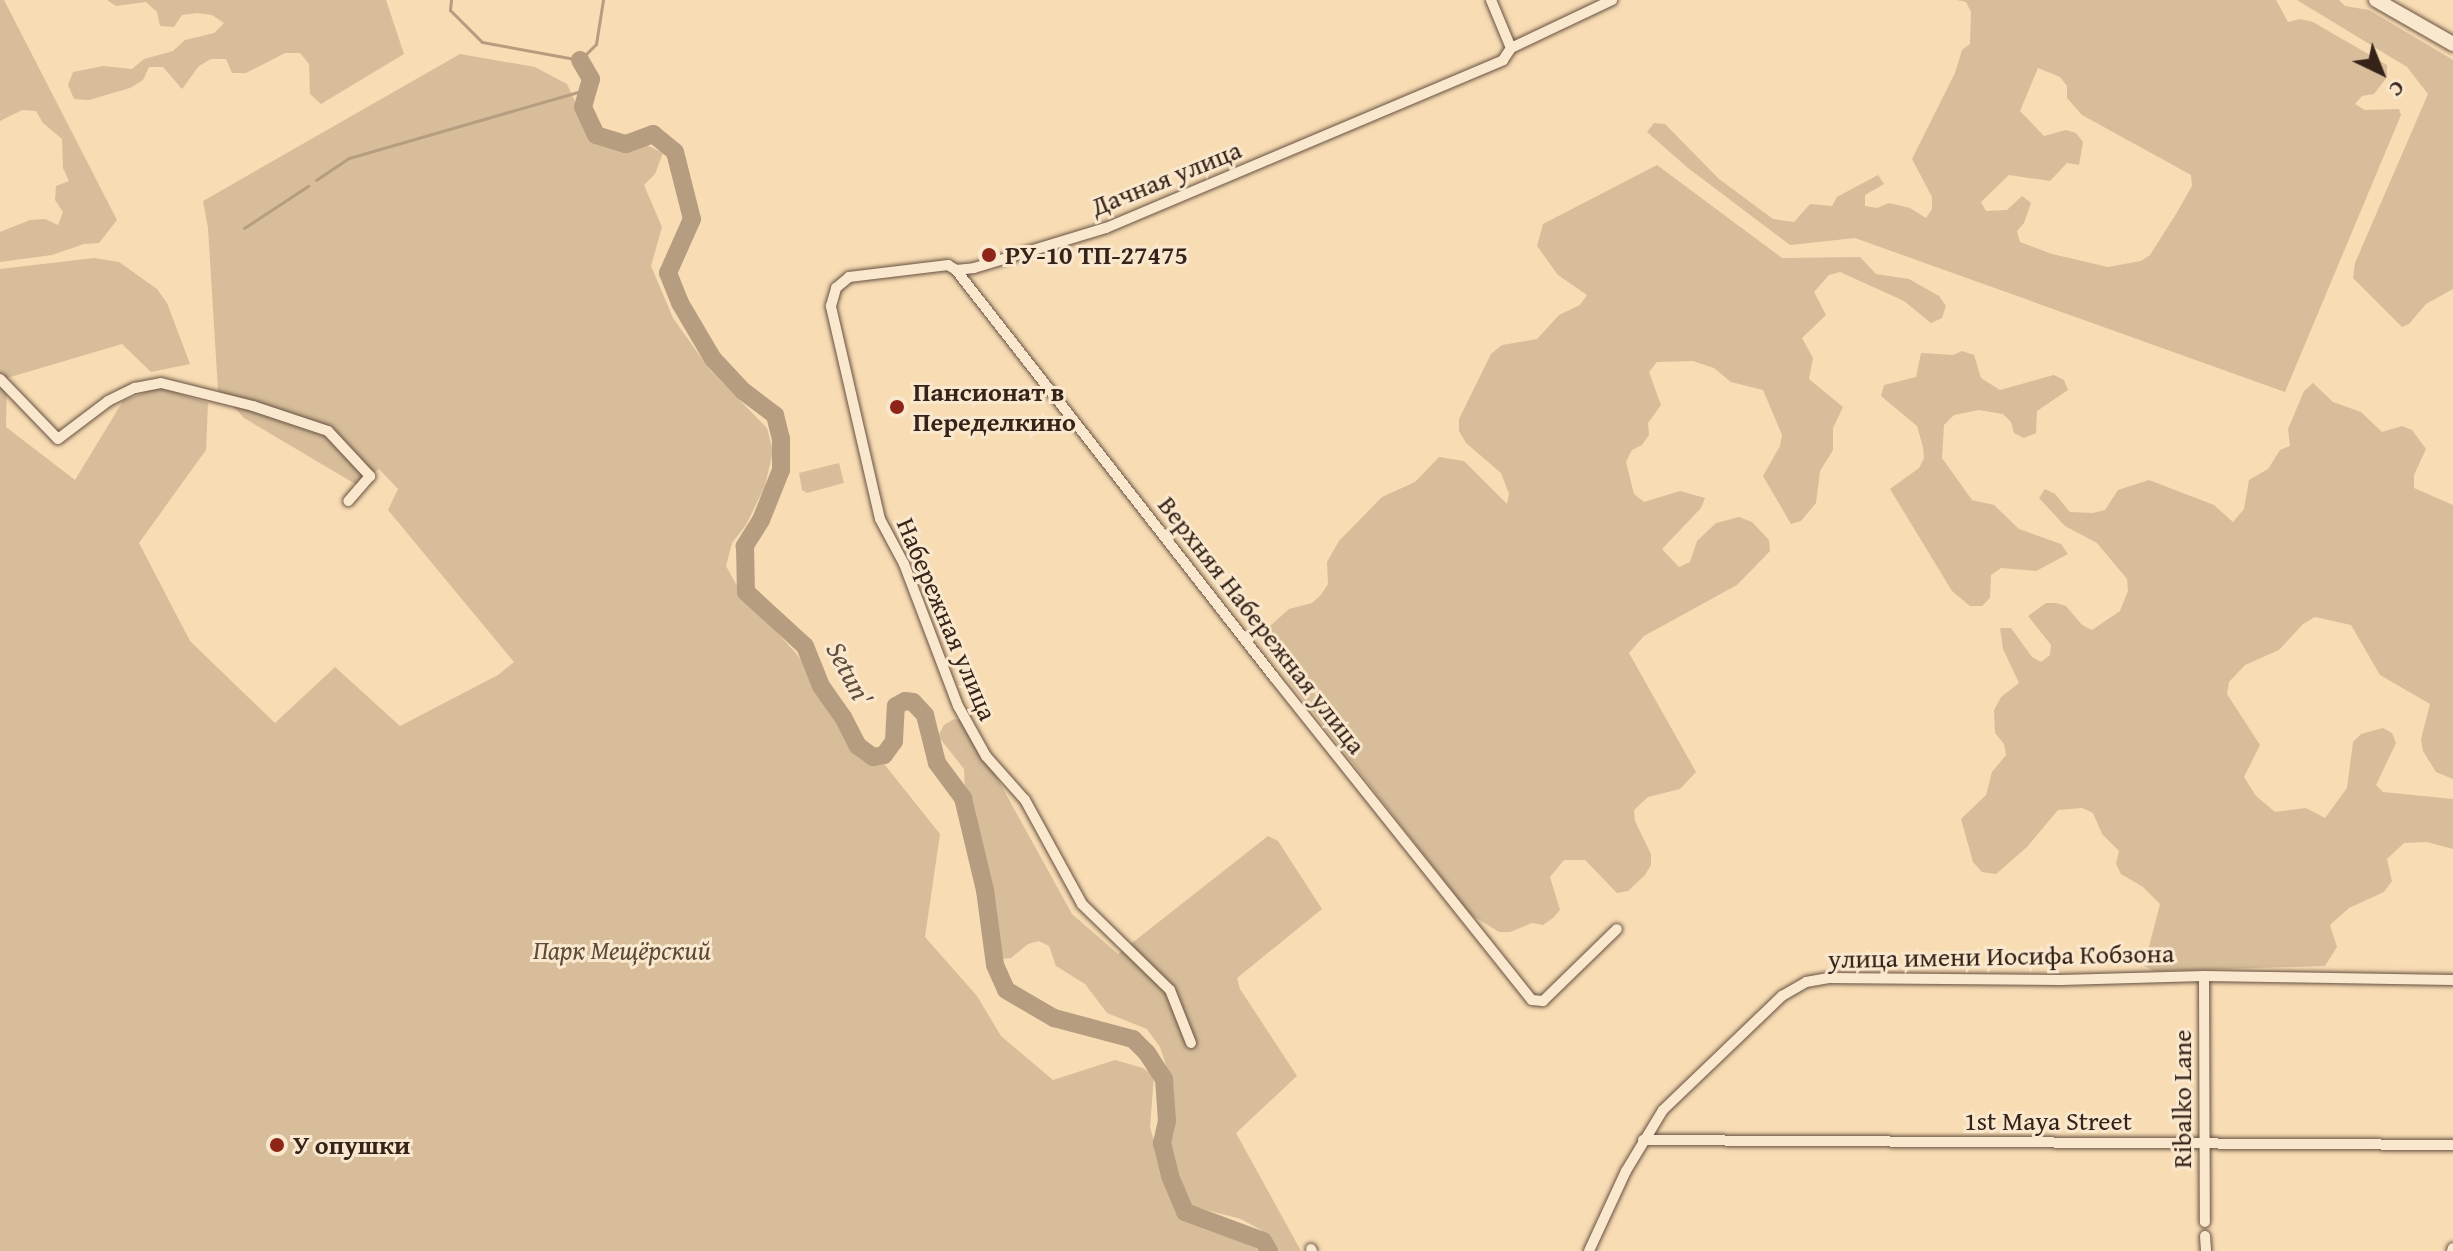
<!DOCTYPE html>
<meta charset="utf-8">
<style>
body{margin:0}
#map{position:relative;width:2453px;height:1251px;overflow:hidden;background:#f8dcb4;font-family:"Gentium Book Plus",serif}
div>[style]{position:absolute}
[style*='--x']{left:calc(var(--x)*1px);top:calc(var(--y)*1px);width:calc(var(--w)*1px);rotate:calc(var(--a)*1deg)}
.green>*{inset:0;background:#d7bd9a}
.stream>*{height:3px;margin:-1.5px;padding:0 1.5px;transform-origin:1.5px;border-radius:1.5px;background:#b69d80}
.river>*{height:18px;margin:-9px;padding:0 9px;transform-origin:9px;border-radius:9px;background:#b69d80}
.roads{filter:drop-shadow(0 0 2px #665140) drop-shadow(0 0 2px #665140)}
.minor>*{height:10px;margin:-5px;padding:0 5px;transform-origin:5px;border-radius:5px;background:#fae8ce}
.secondary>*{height:14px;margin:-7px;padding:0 7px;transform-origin:7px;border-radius:7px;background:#fae8ce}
.dots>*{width:22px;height:22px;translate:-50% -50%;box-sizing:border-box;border:4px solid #fae8ce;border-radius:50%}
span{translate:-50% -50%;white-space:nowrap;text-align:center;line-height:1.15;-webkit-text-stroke:6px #fae8ce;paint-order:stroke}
.street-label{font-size:26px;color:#35231a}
.poi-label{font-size:26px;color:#35231a;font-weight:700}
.left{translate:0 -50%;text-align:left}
.park-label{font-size:26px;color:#5e4a3a;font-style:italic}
.water-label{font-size:28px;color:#624e3e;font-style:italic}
.north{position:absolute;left:2341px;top:32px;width:80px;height:80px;-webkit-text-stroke:6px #fae8ce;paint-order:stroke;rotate:137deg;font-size:22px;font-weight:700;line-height:32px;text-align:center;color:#35231a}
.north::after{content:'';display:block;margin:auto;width:28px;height:36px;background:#35231a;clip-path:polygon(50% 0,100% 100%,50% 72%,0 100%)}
</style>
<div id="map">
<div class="green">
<div style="clip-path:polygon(0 0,4px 0,117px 220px,99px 243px,84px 244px,52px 255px,0 262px,0 232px,30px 220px,45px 219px,58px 225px,63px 212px,55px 200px,56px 186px,69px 181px,63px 168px,62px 139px,43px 123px,36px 111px,22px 110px,0 121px)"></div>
<div style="clip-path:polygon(107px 0,386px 0,404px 54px,321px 104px,310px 94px,309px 64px,300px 53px,285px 53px,246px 73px,232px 73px,226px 59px,211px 59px,199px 66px,182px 89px,163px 67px,149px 67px,143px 80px,130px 88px,89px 100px,74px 99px,68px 85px,73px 72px,103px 66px,132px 69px,144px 59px,173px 51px,185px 40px,214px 33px,224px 23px,212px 15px,197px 13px,182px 15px,174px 27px,160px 26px,157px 12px,146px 2px,116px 6px)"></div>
<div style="clip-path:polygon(evenodd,1957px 0,2276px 0,2288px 22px,2300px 19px,2313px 22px,2387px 65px,2387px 77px,2374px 94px,2362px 96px,2355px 104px,2365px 110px,2399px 109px,2401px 115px,2285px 392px,1855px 238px,1790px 245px,1688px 168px,1647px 132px,1654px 123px,1665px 124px,1719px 179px,1773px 219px,1794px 222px,1810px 204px,1832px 206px,1837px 197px,1878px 175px,1884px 184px,1865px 195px,1865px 206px,1877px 208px,1889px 203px,1910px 208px,1926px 218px,1932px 209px,1932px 197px,1912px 159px,1955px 73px,1962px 50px,1970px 44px,1971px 12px,1966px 2px,1957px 0,2038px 68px,2060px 77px,2067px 86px,2067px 98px,2082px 115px,2191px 175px,2192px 186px,2176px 214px,2150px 255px,2141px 261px,2108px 267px,2052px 254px,2020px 242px,2017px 231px,2024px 223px,2031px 203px,2022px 196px,2007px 210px,1986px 211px,1981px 202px,2009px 175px,2050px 181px,2067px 163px,2079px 165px,2083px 142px,2076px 133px,2066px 130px,2044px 136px,2020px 111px,2038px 68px)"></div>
<div style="clip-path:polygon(2297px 0,2339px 0,2345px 6px,2369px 10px,2453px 60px,2453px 289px,2426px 304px,2409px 324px,2402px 327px,2353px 278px,2355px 263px,2428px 94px,2407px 67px)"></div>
<div style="clip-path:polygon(460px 54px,535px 67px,567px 84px,590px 133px,624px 150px,647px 145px,663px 153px,655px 174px,644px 185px,662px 227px,651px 266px,673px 318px,710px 370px,767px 428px,773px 451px,765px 486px,746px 525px,732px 543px,726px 566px,741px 593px,794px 651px,940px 834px,925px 937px,977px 996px,1001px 1036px,1053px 1080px,1115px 1060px,1143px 1068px,1154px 1076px,1150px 1127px,1170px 1197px,1196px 1224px,1253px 1245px,1258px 1251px,0 1251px,0 269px,94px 258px,119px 262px,157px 289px,167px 303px,190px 364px,151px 372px,122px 344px,7px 378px,6px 427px,75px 480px,123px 401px,158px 387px,208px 403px,206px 450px,139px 543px,190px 641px,275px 723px,335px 667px,400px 726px,498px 675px,514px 662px,388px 510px,398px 489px,379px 469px,357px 485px,244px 418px,218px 390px,208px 228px,203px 201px)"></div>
<div style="clip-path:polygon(1657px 165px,1782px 258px,1860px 257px,1876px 274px,1909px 279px,1939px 296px,1946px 306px,1942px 318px,1931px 323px,1904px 301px,1840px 272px,1829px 275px,1814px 292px,1826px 315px,1802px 338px,1813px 358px,1809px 379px,1843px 407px,1833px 428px,1833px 450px,1820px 471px,1816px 503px,1801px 521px,1791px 524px,1763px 476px,1780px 446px,1782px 435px,1763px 390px,1731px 382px,1714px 368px,1693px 361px,1657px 362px,1649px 372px,1661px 405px,1648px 423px,1649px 435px,1642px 445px,1632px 450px,1626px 462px,1634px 494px,1644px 502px,1680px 491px,1705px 498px,1701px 508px,1662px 549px,1679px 567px,1690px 562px,1697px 541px,1716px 523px,1739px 517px,1752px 522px,1769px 540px,1770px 551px,1737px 585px,1644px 636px,1629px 653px,1696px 772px,1680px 789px,1648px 797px,1634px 810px,1635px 821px,1651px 854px,1651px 865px,1645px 875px,1628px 891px,1617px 893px,1585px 860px,1564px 860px,1550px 877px,1560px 910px,1553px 918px,1543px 925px,1532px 923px,1510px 932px,1499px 932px,1470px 914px,1290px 682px,1270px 650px,1266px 638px,1270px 626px,1289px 609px,1312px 603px,1321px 595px,1328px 584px,1327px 562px,1339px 541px,1382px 497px,1415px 482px,1439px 457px,1464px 461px,1507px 504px,1509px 494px,1501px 473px,1466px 443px,1459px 431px,1459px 419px,1491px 354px,1502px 345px,1537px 339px,1559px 315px,1580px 305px,1587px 295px,1558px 275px,1537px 246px,1543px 224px)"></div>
<div style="clip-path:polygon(1962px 351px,1974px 355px,1981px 378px,2000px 390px,2054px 375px,2064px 380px,2068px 390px,2037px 411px,2036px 433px,2024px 438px,2014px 433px,2011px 422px,2003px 414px,1979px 410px,1954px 415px,1944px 425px,1942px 458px,1972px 500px,1994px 505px,2019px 529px,2061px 544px,2068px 554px,2036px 571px,2001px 568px,1991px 575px,1990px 598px,1982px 606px,1970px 606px,1952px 591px,1890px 489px,1919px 468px,1924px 458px,1923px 447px,1917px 426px,1881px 396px,1884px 385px,1916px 377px,1921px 353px,1953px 355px)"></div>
<div style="clip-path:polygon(2313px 383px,2333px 402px,2361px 412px,2382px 432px,2402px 426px,2412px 430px,2426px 449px,2414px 475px,2414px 488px,2453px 505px,2453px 779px,2436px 772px,2423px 751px,2421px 739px,2430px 704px,2380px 675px,2351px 625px,2315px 617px,2303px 624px,2279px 650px,2245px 665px,2229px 682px,2227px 694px,2260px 745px,2244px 777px,2256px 796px,2275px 812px,2306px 808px,2325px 818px,2347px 788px,2353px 742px,2361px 734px,2383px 728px,2392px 733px,2396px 743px,2376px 785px,2383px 792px,2453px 799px,2453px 849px,2427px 842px,2404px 843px,2387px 859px,2392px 881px,2384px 892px,2349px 908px,2330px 925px,2337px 947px,2325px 966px,2154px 971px,2144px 966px,2160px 904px,2143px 887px,2121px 874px,2116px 864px,2119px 851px,2102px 834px,2093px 813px,2082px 808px,2058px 810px,2027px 847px,1996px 874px,1982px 872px,1973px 862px,1961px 819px,1986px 795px,1992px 772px,2006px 755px,2004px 744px,1995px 733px,1994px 710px,2001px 697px,2019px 683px,2003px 649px,2000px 628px,2011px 628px,2032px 657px,2041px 662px,2050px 655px,2051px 645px,2028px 616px,2046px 603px,2056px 603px,2066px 606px,2082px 625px,2092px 630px,2120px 611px,2128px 591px,2127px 579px,2097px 543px,2065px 526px,2039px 498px,2045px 489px,2055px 494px,2070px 512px,2093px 513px,2105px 510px,2118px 490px,2149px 480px,2214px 505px,2233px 522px,2244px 509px,2249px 480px,2268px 469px,2280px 450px,2290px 446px,2288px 429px,2304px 391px)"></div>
<div style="clip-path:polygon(839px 463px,844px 483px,807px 493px,802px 490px,799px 473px)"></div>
<div style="clip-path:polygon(954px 719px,964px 721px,969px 727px,1072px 914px,1118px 954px,1268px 836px,1278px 841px,1322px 909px,1237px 978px,1240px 989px,1297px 1076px,1236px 1133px,1301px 1251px,1279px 1251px,1261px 1230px,1241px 1219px,1191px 1206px,1183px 1198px,1167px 1156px,1174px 1089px,1160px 1047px,1147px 1029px,1107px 1013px,1085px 984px,1056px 966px,1049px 946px,1039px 941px,1028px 944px,1011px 958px,1001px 959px,994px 950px,976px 812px,965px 791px,964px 769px,938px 736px,944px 725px)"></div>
</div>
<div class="stream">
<div style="--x:451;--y:0;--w:10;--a:96"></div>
<div style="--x:450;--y:10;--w:45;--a:45"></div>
<div style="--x:482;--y:42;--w:100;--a:10.4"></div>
<div style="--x:580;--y:60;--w:23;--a:-45"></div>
<div style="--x:596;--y:44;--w:45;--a:-81"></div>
<div style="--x:316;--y:180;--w:40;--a:-34"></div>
<div style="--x:349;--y:158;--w:249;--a:-16.1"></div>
<div style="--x:244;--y:228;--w:77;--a:-33.3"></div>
</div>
<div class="river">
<div style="--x:580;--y:60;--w:22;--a:60"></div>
<div style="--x:591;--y:79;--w:29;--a:106"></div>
<div style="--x:583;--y:107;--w:31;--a:65"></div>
<div style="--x:596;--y:135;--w:31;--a:17"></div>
<div style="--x:626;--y:144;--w:29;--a:-20"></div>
<div style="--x:653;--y:134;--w:28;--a:39"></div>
<div style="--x:675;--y:152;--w:69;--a:75.8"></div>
<div style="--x:692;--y:219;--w:59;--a:114"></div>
<div style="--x:668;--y:273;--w:32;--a:68"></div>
<div style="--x:680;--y:303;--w:65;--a:59.5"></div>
<div style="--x:713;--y:359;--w:44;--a:46.8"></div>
<div style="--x:743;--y:391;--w:40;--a:37"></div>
<div style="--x:775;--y:415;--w:25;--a:76"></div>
<div style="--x:781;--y:439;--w:31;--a:90"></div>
<div style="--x:781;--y:470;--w:54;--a:111.8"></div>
<div style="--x:761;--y:520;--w:31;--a:122"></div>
<div style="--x:745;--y:546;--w:46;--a:88.8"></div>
<div style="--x:746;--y:592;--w:80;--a:42.5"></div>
<div style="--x:805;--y:646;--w:43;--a:68.2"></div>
<div style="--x:821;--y:686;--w:38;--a:55"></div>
<div style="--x:843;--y:717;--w:33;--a:63"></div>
<div style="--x:858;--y:746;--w:19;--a:36"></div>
<div style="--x:873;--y:757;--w:11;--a:-10"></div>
<div style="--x:884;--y:755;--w:17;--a:-54"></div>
<div style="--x:894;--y:741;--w:35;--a:-87"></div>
<div style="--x:896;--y:706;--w:10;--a:-29"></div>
<div style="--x:905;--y:701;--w:8;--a:7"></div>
<div style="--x:913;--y:702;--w:18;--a:47"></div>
<div style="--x:925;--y:715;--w:49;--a:76"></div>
<div style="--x:937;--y:763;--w:44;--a:53.4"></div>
<div style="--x:963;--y:798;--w:95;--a:76.6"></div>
<div style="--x:985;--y:890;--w:76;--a:82.4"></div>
<div style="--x:995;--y:965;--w:27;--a:66"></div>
<div style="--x:1006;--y:990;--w:56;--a:30.3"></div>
<div style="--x:1054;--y:1018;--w:82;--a:14.9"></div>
<div style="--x:1133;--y:1039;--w:20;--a:45"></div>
<div style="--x:1147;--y:1053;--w:31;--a:57"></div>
<div style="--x:1164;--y:1079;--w:42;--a:85.9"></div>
<div style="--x:1167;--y:1121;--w:23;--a:103"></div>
<div style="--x:1162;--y:1143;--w:34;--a:76"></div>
<div style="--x:1170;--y:1176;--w:39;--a:67"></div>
<div style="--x:1185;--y:1212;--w:83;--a:20.4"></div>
<div style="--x:1263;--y:1241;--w:12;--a:59"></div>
</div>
<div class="roads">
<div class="minor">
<div style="--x:1491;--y:0;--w:52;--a:67.4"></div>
<div style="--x:1511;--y:48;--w:112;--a:-25.4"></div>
<div style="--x:956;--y:270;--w:517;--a:52"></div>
<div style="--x:1274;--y:677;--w:413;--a:51.4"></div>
<div style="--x:1532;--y:1000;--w:11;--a:5"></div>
<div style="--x:1543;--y:1001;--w:103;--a:-44.2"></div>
<div style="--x:0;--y:379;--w:83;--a:46"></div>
<div style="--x:58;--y:439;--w:63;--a:-37.2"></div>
<div style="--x:108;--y:401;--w:30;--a:-26"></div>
<div style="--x:135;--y:388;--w:26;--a:-11"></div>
<div style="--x:161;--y:383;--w:95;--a:14"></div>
<div style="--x:253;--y:406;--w:79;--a:18.4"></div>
<div style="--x:328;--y:431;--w:62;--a:47"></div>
<div style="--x:370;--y:476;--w:33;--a:131"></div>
<div style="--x:2204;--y:976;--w:246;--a:89.8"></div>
<div style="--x:1191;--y:1043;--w:57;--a:-111.6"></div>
<div style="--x:1170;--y:990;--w:123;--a:-135.7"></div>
<div style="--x:1082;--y:904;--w:119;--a:-118.7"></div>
<div style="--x:1025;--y:800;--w:59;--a:-131.6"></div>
<div style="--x:986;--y:756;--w:57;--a:-119.2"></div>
<div style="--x:958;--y:706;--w:152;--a:-110.8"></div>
<div style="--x:904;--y:564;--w:51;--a:-118.1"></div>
<div style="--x:880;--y:519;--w:219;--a:-103"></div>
<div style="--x:831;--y:306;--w:19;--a:-74"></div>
<div style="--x:836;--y:288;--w:17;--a:-40"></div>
<div style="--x:849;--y:277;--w:100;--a:-6.9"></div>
<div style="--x:948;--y:265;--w:9;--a:32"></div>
<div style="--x:956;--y:270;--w:18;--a:-6"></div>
<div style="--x:974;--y:268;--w:138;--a:-16.9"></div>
<div style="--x:1106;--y:228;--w:431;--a:-22.9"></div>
<div style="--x:1503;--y:60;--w:14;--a:-56"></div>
<div style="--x:1643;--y:1140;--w:810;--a:0.35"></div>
<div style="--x:2205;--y:1236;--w:15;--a:86"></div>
<div style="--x:1311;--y:1249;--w:2;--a:63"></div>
<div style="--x:1589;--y:1251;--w:88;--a:-65.2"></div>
<div style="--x:1626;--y:1171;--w:71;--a:-58.8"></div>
<div style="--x:1663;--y:1110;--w:165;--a:-43.8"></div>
<div style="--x:1782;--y:996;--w:28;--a:-30"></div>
<div style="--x:1806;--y:982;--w:23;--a:-10"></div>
<div style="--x:1829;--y:978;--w:232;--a:0.5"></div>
<div style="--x:2061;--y:980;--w:143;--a:-1.6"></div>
<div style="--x:2204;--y:976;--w:249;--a:0.9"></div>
<div style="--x:2452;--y:1251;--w:3;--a:-72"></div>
</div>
<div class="secondary">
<div style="--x:2376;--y:0;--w:89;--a:29.7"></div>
</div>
</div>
<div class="dots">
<div style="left:989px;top:255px;background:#8f2418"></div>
<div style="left:897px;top:407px;background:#8f2418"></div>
<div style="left:277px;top:1145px;background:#8f2418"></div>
</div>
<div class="street-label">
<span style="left:1166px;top:178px;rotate:-22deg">Дачная улица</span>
<span style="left:947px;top:619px;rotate:67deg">Набережная улица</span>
<span style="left:1262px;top:625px;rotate:52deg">Верхняя Набережная улица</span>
<span style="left:2001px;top:956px;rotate:-1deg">улица имени Иосифа Кобзона</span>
<span style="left:2182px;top:1099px;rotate:-90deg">Ribalko Lane</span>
<span style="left:2048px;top:1121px">1st Maya Street</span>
</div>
<div class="poi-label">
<span class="left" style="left:1005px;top:255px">РУ-10 ТП-27475</span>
<span class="left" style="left:913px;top:407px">Пансионат в<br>Переделкино</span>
<span class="left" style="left:293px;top:1145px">У опушки</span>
</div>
<div class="park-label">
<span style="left:622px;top:950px">Парк Мещёрский</span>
</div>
<div class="water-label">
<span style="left:850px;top:673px;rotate:62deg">Setun'</span>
</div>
<div class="north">С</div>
</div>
